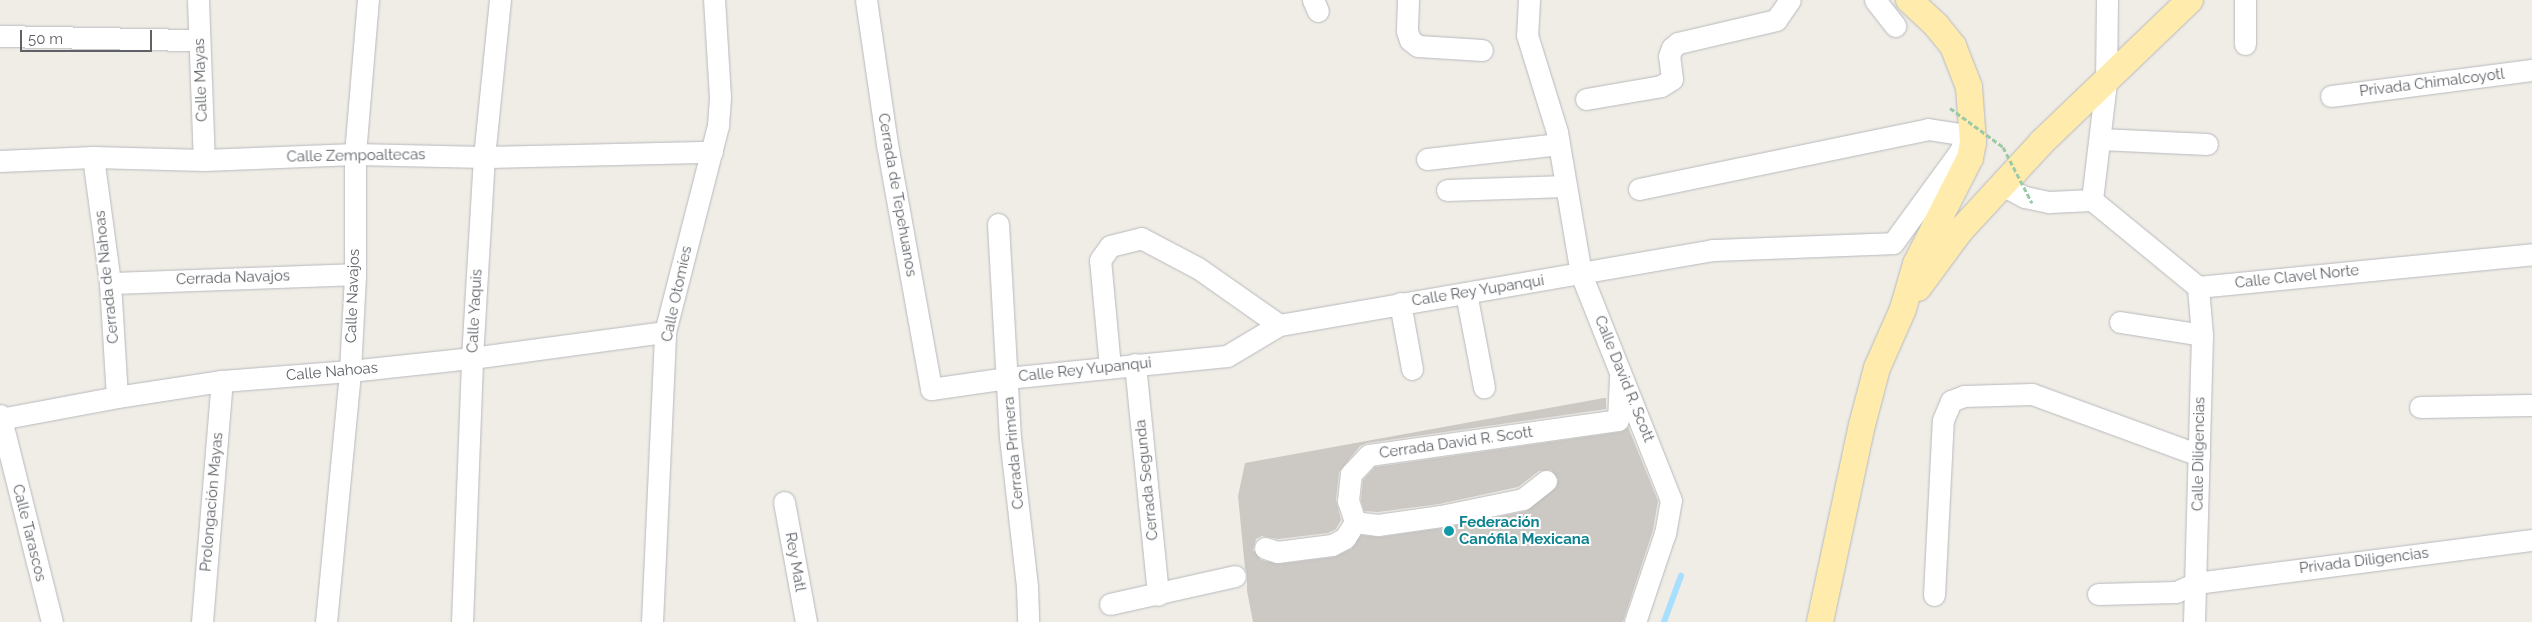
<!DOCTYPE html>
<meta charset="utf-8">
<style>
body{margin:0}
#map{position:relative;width:2532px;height:622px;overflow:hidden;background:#f0ede6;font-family:Raleway,sans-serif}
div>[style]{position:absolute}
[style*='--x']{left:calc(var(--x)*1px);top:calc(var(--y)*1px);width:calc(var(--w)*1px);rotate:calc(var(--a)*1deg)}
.stream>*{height:5.5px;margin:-2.75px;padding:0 2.75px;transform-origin:2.75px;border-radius:2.75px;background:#a8dfff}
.building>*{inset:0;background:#ccc8c3}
.roads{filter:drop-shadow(0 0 1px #b7b9bd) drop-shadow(0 0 1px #b7b9bd)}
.minor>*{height:21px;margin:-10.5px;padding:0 10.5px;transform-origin:10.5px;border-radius:10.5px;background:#fff}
.major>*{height:26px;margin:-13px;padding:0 13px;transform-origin:13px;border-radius:13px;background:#ffecad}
.path-bridge>*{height:3px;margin-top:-1.5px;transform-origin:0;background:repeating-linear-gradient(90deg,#9cc9a6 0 5px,transparent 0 7.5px)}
.dots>*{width:14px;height:14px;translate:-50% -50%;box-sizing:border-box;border:2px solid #fff;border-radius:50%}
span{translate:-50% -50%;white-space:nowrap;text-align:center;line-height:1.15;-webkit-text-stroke:4px #fff;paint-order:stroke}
.street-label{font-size:15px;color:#5e6267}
.culture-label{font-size:15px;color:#0d838f;font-weight:700}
.left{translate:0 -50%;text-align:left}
.scale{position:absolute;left:20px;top:30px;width:132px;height:22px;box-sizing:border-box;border:2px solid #5e6267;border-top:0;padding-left:6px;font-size:15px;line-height:18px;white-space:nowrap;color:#5e6267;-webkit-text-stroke:4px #fff;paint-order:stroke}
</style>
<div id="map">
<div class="stream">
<div style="--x:1664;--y:622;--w:49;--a:-69.7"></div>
</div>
<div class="building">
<div style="clip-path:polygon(1604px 398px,1606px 398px,1606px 409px,1367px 443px,1360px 446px,1339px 472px,1336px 500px,1341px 520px,1336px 529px,1328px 533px,1278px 539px,1262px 536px,1256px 539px,1253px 550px,1261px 560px,1278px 564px,1334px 557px,1351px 549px,1361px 535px,1380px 537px,1443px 528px,1526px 511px,1557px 486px,1558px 479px,1551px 470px,1539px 471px,1518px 487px,1439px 504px,1378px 512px,1364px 511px,1361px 500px,1363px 480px,1375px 467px,1620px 432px,1628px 427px,1658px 501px,1653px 530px,1623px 622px,1253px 622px,1247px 591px,1247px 574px,1245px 568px,1238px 496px,1245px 463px)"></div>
</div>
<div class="roads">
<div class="minor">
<div style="--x:198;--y:0;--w:160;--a:87.9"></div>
<div style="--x:866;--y:0;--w:146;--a:81.7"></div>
<div style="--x:887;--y:144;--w:249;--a:79.8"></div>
<div style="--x:931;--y:389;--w:77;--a:-8.2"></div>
<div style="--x:1007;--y:378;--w:221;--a:-5.7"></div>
<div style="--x:1227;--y:356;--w:61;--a:-30.8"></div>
<div style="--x:1279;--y:325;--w:439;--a:-9.8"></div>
<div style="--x:1712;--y:250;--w:181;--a:-2.2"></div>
<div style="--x:1893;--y:243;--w:114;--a:-53.9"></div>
<div style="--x:1960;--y:151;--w:22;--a:-66"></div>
<div style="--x:1313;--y:0;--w:12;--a:66"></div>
<div style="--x:1408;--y:0;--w:31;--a:92"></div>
<div style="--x:1407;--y:31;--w:9;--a:72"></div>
<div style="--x:1410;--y:40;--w:10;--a:37"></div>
<div style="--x:1418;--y:46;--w:64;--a:3.6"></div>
<div style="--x:1529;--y:0;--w:35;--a:93"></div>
<div style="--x:1527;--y:35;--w:102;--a:72.8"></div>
<div style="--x:1557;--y:132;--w:144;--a:80.4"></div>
<div style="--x:1581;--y:274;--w:243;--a:68.3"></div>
<div style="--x:1671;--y:500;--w:34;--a:100"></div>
<div style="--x:1665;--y:533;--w:94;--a:108.6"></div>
<div style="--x:1875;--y:0;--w:33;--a:52"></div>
<div style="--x:0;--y:36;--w:199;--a:1.2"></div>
<div style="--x:2245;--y:44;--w:44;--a:-90"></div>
<div style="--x:2331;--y:96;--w:203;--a:-7.4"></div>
<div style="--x:1586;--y:99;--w:76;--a:-9.8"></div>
<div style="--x:1661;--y:86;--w:13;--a:-32"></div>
<div style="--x:1672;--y:79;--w:23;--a:-97"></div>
<div style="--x:1669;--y:56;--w:9;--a:-69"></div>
<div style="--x:1672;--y:48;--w:8;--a:-40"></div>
<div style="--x:1678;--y:43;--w:101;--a:-13.2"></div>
<div style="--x:1776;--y:20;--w:24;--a:-55"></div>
<div style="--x:2100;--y:139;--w:107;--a:2.7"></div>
<div style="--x:93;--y:157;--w:127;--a:82.3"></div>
<div style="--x:110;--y:283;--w:114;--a:86.5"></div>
<div style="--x:1427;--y:159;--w:133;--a:-6.5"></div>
<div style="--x:0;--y:161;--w:93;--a:-2.5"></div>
<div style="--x:93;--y:157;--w:111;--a:1.5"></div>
<div style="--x:204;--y:160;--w:151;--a:-2.3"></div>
<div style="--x:355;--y:154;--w:129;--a:1.3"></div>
<div style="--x:484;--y:157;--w:228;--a:-1.3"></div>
<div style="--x:2002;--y:185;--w:26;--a:28"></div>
<div style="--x:2025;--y:197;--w:25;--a:12"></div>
<div style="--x:2049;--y:202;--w:43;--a:-2.7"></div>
<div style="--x:2092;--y:200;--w:137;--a:39.4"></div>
<div style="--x:2198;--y:287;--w:336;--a:-5.6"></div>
<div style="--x:1639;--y:189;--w:295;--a:-11.7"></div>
<div style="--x:1928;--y:129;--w:38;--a:9"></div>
<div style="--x:1447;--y:190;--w:119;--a:-1.9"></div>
<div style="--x:2092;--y:200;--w:119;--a:-83.2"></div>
<div style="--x:2106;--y:82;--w:82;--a:-89.3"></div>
<div style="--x:998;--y:224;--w:213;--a:86.8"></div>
<div style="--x:1010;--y:437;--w:151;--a:83.5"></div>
<div style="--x:1027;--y:587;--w:34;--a:88"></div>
<div style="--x:110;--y:283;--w:245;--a:-2.1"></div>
<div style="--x:1466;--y:293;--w:96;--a:79.2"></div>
<div style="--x:1400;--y:303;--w:67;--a:79.7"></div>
<div style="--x:2120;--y:322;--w:83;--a:9"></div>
<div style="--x:1135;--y:364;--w:232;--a:84.3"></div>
<div style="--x:1110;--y:367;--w:107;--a:-95.3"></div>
<div style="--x:1100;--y:260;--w:17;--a:-54"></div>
<div style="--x:1110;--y:246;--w:32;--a:-14"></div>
<div style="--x:1141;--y:238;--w:64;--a:27.8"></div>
<div style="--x:1198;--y:268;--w:99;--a:35.1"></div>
<div style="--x:2420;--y:407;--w:112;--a:-1"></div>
<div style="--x:0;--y:415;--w:213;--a:75.9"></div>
<div style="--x:0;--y:419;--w:119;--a:-10.6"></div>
<div style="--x:117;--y:397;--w:106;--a:-8.7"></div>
<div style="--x:222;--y:381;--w:128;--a:-4.5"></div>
<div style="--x:350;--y:371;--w:123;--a:-6.1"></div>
<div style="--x:472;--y:358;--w:195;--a:-7.7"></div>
<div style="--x:1546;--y:481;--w:29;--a:142"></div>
<div style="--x:1523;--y:499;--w:84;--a:168.3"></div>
<div style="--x:1441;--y:516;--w:64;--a:171.9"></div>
<div style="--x:1378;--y:525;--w:23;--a:-173"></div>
<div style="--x:1355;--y:522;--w:22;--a:-108"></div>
<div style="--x:1348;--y:501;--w:27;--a:-84"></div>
<div style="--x:1351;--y:474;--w:26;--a:-47"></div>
<div style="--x:1369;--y:455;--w:251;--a:-8"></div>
<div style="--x:1618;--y:420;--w:43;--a:-87.3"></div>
<div style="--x:784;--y:502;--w:122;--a:79.6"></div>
<div style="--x:1265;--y:548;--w:13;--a:18"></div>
<div style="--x:1277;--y:552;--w:55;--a:-7.3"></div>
<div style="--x:1332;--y:545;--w:15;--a:-28"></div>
<div style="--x:1345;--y:538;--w:19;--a:-58"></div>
<div style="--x:2098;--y:594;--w:78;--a:-1.5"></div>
<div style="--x:2176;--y:592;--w:22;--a:-24"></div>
<div style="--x:2196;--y:583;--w:339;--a:-7.3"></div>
<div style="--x:1934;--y:595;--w:175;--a:-87.1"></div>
<div style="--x:1943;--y:420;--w:21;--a:-67"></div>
<div style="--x:1951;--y:401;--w:14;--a:-21"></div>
<div style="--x:1964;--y:396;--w:68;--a:-1.7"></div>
<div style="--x:2032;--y:394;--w:178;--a:20.1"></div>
<div style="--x:1110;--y:604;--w:128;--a:-12.6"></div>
<div style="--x:202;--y:622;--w:242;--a:-85.3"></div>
<div style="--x:326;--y:622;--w:252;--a:-84.5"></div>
<div style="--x:350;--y:371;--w:97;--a:-87"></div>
<div style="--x:355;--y:274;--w:120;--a:-90"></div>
<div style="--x:355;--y:154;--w:155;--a:-85.2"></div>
<div style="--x:462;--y:622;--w:264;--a:-87.8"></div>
<div style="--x:472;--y:358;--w:201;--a:-86.6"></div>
<div style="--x:484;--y:157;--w:158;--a:-84.2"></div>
<div style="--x:652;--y:622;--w:290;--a:-87.4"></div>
<div style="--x:665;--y:332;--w:213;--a:-75.6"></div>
<div style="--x:718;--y:126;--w:29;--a:-86"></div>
<div style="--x:720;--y:97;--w:97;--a:-93.5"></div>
<div style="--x:2194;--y:622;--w:287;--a:-88.4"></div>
<div style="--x:2202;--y:335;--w:48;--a:-94.8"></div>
</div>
<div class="major">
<div style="--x:1918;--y:288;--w:71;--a:-53.6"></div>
<div style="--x:1960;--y:231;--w:121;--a:-47.3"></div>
<div style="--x:2042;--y:142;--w:205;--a:-43.8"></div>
<div style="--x:1820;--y:622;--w:201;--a:-78"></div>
<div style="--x:1862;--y:425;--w:59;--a:-75.3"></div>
<div style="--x:1877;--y:368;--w:64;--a:-66.2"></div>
<div style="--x:1903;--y:309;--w:47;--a:-73.9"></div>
<div style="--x:1916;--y:264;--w:119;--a:-63"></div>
<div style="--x:1970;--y:158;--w:16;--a:-79"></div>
<div style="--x:1973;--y:142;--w:55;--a:-94.2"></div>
<div style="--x:1969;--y:87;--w:44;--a:-111.3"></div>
<div style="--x:1953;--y:46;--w:27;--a:-129"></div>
<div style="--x:1936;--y:25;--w:37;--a:-137"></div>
</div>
</div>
<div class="path-bridge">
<div style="--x:1950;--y:108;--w:66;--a:36.3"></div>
<div style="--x:2003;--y:147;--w:63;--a:62.6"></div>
</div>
<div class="dots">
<div style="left:1449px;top:531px;background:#0f9aa8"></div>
</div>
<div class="street-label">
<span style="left:201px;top:80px;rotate:-92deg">Calle Mayas</span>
<span style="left:2432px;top:83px;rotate:-7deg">Privada Chimalcoyotl</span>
<span style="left:356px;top:156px;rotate:-1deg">Calle Zempoaltecas</span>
<span style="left:897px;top:195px;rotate:80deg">Cerrada de Tepehuanos</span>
<span style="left:107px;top:277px;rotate:-96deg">Cerrada de Nahoas</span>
<span style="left:2297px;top:277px;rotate:-6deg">Calle Clavel Norte</span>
<span style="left:233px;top:278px;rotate:-2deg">Cerrada Navajos</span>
<span style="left:1478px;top:291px;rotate:-9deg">Calle Rey Yupanqui</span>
<span style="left:677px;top:294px;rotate:-78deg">Calle Otomíes</span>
<span style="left:353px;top:296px;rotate:-88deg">Calle Navajos</span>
<span style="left:475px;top:311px;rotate:-87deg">Calle Yaquis</span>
<span style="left:1085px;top:370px;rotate:-6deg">Calle Rey Yupanqui</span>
<span style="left:332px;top:372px;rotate:-5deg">Calle Nahoas</span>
<span style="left:1624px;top:379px;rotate:68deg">Calle David R. Scott</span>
<span style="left:1456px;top:443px;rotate:-8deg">Cerrada David R. Scott</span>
<span style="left:1014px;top:453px;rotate:-95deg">Cerrada Primera</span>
<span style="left:2199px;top:454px;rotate:-89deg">Calle Diligencias</span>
<span style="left:1147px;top:480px;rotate:-96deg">Cerrada Segunda</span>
<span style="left:212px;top:502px;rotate:-85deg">Prolongación Mayas</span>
<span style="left:29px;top:533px;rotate:76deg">Calle Tarascos</span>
<span style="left:2364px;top:561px;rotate:-7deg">Privada Diligencias</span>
<span style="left:795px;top:562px;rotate:80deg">Rey Matl</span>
</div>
<div class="culture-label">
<span class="left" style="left:1459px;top:531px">Federación<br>Canófila Mexicana</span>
</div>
<div class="scale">50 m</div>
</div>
